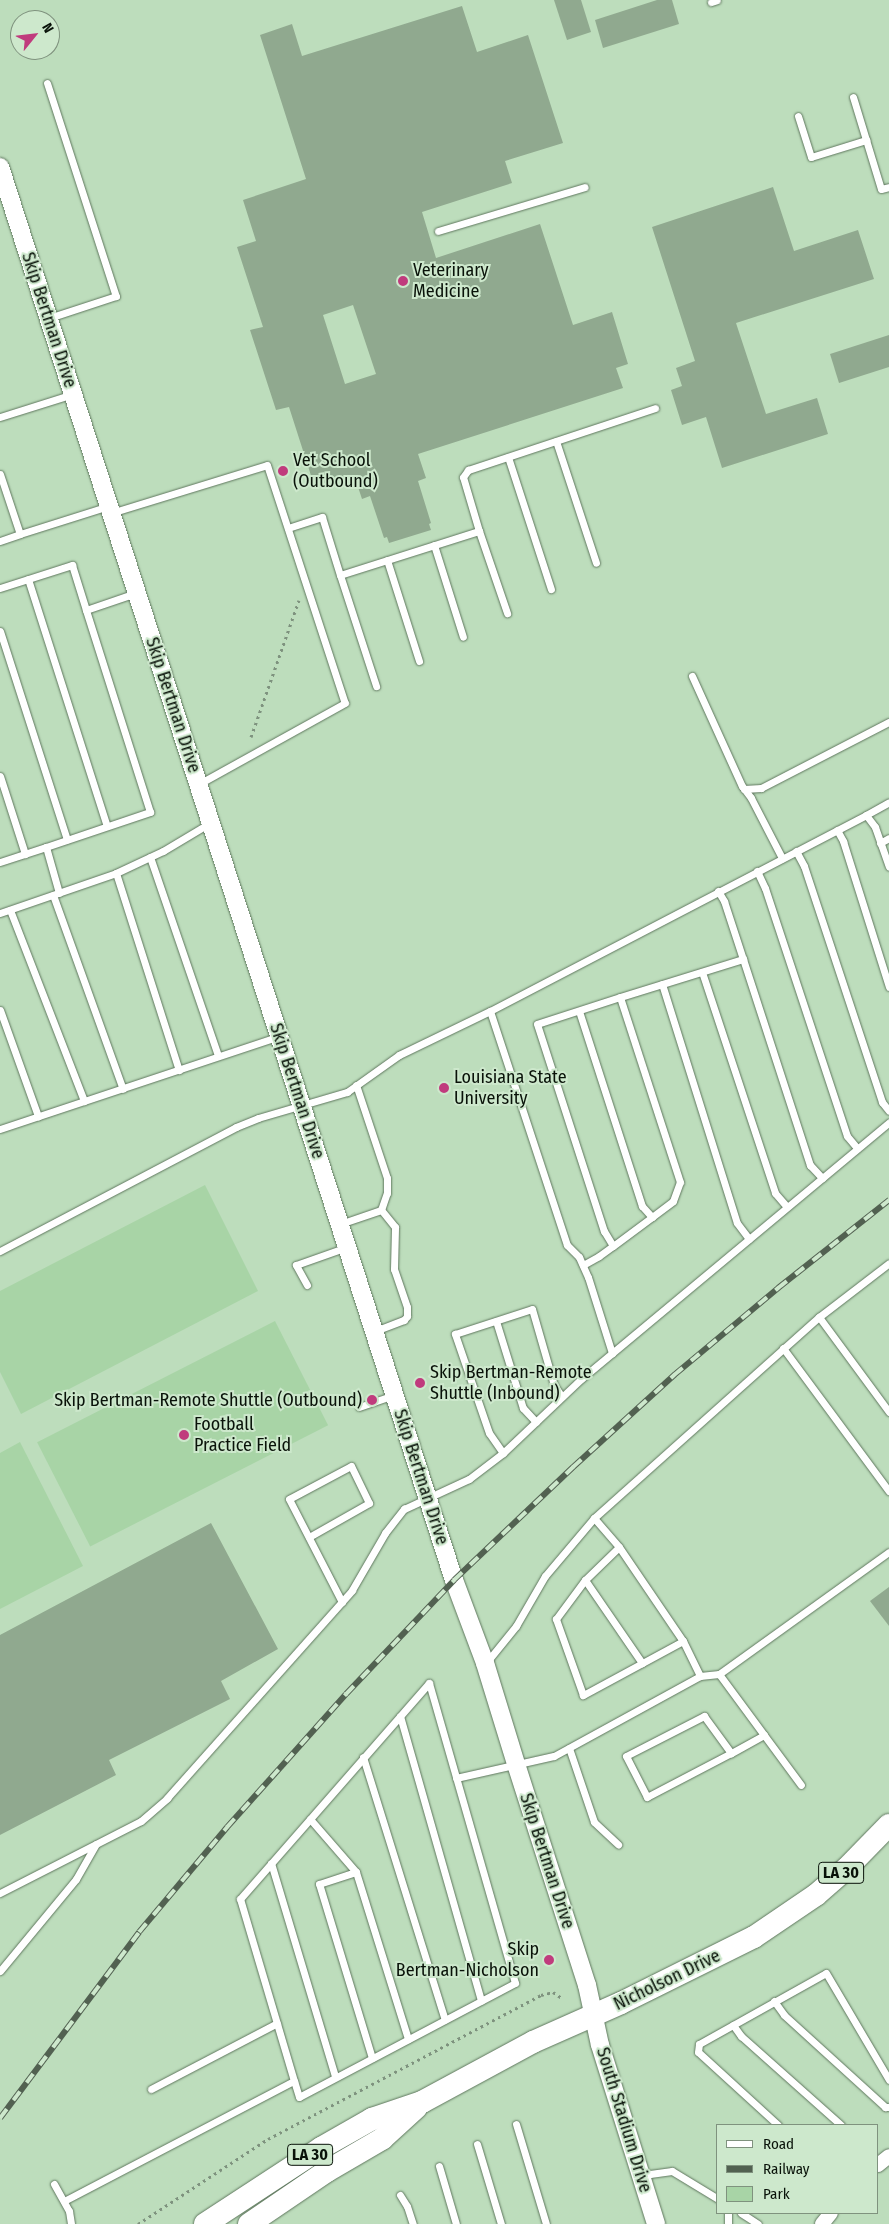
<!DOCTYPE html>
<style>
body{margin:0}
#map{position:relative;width:889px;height:2224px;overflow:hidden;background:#cde8cc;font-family:"Fira Sans Condensed",sans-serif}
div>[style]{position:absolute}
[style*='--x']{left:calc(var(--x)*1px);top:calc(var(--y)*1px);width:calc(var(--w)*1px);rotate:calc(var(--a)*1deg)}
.built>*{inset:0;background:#bdddbc}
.green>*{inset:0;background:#a8d4a6;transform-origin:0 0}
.building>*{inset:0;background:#90a98f}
.path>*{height:3px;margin-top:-1.5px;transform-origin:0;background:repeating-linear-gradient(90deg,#7e927e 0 2.5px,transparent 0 6.5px)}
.roads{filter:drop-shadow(0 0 1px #5f775e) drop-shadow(0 0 1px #5f775e)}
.service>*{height:7px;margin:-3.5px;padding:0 3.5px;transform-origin:3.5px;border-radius:3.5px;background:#fff}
.minor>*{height:14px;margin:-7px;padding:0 7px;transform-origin:7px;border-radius:7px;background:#fff}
.tertiary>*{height:18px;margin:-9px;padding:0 9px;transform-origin:9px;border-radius:9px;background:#fff}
.primary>*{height:22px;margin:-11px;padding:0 11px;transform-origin:11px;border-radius:11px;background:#fff}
.rail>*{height:5.5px;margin-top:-2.75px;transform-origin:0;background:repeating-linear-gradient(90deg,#cde8cc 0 11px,#526151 0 22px);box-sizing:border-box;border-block:1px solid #526151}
.dots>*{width:14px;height:14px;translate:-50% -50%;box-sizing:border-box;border:2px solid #cde8cc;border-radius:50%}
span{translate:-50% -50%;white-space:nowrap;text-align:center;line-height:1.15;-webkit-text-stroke:4px #cde8cc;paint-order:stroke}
.shield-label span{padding:1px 4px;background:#cde8cc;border:1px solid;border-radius:4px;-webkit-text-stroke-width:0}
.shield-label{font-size:16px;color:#091209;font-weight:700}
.poi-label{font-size:18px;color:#091209}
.left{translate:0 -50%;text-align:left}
.right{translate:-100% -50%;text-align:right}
.street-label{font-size:18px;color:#091209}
.legend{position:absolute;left:716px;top:2124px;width:162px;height:90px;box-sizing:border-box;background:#cde8cc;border:1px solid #7f927e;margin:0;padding:6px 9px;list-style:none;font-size:15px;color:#091209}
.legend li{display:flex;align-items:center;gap:10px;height:25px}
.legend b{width:25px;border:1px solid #7f927e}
.north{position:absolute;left:10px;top:10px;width:50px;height:50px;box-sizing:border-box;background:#cde8cc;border:1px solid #7f927e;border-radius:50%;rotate:61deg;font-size:14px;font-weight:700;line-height:20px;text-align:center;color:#091209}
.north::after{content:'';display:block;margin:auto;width:18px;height:22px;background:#c03b7d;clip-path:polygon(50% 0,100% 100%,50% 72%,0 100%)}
</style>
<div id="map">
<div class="built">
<div style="clip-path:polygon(evenodd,0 0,889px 0,889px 2224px,0 2224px,0 0,20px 20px,50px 20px,50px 50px,20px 50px,20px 20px,0 0,718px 2125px,878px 2125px,878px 2213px,718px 2213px,718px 2125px)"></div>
</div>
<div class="green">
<div style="clip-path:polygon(205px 1185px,258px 1291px,21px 1414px,0 1372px,0 1291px)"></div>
<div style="left:275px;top:1321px;width:117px;height:267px;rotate:63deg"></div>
<div style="clip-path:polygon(20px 1442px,83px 1566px,0 1609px,0 1453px)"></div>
</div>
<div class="building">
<div style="clip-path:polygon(554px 0,581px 0,591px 32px,567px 40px)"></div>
<div style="clip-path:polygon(657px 0,672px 0,679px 24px,603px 48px,595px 20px)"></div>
<div style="clip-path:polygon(evenodd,462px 6px,477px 52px,528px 35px,563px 143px,505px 161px,512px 183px,422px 212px,436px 258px,540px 224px,573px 325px,612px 312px,628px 364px,616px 368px,623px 388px,418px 454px,426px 478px,418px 481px,431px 523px,429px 524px,431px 530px,389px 543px,387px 537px,384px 538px,370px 496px,362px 499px,354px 475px,315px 488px,289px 407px,276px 410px,250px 330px,263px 327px,237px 247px,256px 241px,243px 200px,306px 179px,260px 35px,292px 24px,302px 56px,462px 6px,353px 305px,376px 374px,345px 384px,323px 315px,353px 305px)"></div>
<div style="clip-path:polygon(773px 187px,794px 251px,858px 230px,874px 279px,736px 323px,766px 414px,817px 398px,828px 434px,722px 468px,706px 417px,682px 425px,671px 390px,682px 386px,676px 368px,695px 361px,652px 227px)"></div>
<div style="clip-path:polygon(889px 335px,889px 367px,839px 383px,830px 354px)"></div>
<div style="clip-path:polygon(211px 1523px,278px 1649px,221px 1681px,230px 1699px,109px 1760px,116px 1775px,0 1835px,0 1635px)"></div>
<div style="clip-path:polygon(889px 1587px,889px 1626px,870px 1601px)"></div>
</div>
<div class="path">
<div style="--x:251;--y:737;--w:145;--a:-70.7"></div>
<div style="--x:138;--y:2224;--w:155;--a:-33.2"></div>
<div style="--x:268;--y:2139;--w:309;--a:-27.8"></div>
<div style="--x:541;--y:1995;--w:12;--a:-14"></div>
<div style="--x:553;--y:1992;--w:11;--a:34"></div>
</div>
<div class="roads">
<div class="service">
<div style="--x:711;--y:2;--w:6;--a:-18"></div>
<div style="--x:47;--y:83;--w:224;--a:72.1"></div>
<div style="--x:116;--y:296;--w:71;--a:161.8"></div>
<div style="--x:853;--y:97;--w:96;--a:73.1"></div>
<div style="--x:881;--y:189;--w:8;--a:-14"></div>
<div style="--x:798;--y:116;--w:43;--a:72.4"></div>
<div style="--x:811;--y:157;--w:58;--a:-17.2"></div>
<div style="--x:438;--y:231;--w:153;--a:-16.7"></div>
<div style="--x:0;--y:417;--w:77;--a:-17.5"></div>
<div style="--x:556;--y:441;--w:128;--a:71.8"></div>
<div style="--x:508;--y:457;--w:139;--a:72"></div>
<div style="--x:0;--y:474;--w:63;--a:71.6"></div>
<div style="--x:20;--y:534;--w:93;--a:-17.5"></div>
<div style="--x:111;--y:513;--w:163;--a:-17.1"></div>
<div style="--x:267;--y:465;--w:250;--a:71.9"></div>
<div style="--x:345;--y:703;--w:167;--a:151"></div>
<div style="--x:288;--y:528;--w:36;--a:-18"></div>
<div style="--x:322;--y:517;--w:61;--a:72.8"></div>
<div style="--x:340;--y:575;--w:146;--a:-17.6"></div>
<div style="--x:479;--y:531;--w:56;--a:-106.5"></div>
<div style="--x:463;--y:477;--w:9;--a:-54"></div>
<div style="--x:468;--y:470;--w:197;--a:-18.3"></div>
<div style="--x:479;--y:531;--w:87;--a:71.1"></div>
<div style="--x:0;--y:541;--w:21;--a:-19"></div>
<div style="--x:434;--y:545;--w:96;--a:72.5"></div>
<div style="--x:387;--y:560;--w:106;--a:72.4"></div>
<div style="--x:340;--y:575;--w:117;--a:72"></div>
<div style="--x:28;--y:579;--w:259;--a:72.3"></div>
<div style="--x:0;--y:588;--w:76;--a:-17.7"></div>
<div style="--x:72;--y:565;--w:47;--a:72.7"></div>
<div style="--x:0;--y:631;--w:219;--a:72.2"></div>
<div style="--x:692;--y:676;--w:121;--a:65.6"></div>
<div style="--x:742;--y:786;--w:15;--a:53"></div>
<div style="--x:751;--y:798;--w:68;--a:62.7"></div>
<div style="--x:0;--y:776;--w:82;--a:72.2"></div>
<div style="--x:744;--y:789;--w:17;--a:-3"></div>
<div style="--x:761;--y:788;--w:144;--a:-27.3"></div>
<div style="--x:866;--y:815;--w:26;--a:-29"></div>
<div style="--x:837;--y:830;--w:13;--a:61"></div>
<div style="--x:843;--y:841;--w:153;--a:72.5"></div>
<div style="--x:880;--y:843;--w:10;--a:-29"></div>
<div style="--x:796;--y:851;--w:17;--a:62"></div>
<div style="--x:804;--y:866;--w:249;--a:71.7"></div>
<div style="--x:882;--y:1102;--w:11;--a:52"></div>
<div style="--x:150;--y:857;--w:210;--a:71.1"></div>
<div style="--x:0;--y:862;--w:48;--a:-18.1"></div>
<div style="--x:757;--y:871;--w:19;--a:65"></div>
<div style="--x:765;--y:888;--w:261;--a:71.7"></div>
<div style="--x:847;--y:1136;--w:16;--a:50"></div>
<div style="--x:116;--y:873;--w:207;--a:72.3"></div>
<div style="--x:718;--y:891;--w:12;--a:59"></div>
<div style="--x:724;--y:901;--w:61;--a:71.9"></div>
<div style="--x:59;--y:893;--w:48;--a:-105.8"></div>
<div style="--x:46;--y:847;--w:110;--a:-18.6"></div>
<div style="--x:150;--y:812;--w:212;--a:-107.6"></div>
<div style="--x:86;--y:610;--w:53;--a:-18.8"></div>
<div style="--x:53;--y:895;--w:206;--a:70.2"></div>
<div style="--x:10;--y:910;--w:205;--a:68.8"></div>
<div style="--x:0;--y:913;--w:123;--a:-19"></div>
<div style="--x:116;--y:873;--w:52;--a:-25.1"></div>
<div style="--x:163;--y:851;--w:55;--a:-30.8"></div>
<div style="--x:702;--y:972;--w:233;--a:71.7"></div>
<div style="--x:775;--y:1193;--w:18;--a:49"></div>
<div style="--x:662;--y:984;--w:250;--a:72.6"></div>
<div style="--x:737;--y:1223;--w:20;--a:53"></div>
<div style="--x:620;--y:997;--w:129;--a:-17.2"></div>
<div style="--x:743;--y:959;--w:217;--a:72"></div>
<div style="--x:810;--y:1165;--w:18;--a:47"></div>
<div style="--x:0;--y:1010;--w:113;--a:70.3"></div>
<div style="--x:490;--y:1011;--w:246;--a:71.8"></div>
<div style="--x:567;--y:1245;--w:17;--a:45"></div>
<div style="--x:579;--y:1257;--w:22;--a:66"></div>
<div style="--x:588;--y:1277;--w:80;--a:72.5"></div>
<div style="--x:579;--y:1011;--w:205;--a:72.1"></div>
<div style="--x:642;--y:1206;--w:15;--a:48"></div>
<div style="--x:0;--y:1129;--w:294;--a:-18.4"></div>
<div style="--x:340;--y:1224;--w:43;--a:-18.9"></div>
<div style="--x:381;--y:1210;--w:18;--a:-71"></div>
<div style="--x:387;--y:1193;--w:15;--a:-90"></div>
<div style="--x:387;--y:1178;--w:98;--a:-108.4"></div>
<div style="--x:0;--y:1251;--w:267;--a:-27.7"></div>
<div style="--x:236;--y:1127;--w:24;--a:-22"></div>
<div style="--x:258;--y:1118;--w:93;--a:-16.3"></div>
<div style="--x:347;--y:1092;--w:64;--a:-35.4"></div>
<div style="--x:399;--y:1055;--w:101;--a:-25.8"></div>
<div style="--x:490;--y:1011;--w:424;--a:-27.5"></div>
<div style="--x:866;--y:815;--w:15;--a:53"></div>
<div style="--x:875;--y:827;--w:42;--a:70.7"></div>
<div style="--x:583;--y:1265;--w:18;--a:-29"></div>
<div style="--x:599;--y:1256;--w:17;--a:-36"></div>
<div style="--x:613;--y:1246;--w:49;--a:-36.6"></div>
<div style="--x:652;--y:1217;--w:26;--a:-37"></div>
<div style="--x:673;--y:1201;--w:20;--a:-70"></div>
<div style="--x:680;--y:1182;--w:194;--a:-108"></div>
<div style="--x:620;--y:997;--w:87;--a:162"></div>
<div style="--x:537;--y:1024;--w:218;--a:72.1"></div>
<div style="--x:604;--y:1231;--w:17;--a:59"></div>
<div style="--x:307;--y:1285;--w:23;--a:-119"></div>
<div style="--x:296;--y:1265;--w:54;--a:-19.4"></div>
<div style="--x:819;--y:1317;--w:118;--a:53.6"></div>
<div style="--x:496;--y:1321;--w:91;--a:72.8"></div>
<div style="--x:523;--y:1408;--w:19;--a:47"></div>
<div style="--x:375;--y:1331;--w:31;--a:-21"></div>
<div style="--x:404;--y:1320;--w:5;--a:-53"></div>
<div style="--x:407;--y:1316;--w:9;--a:-90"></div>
<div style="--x:407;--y:1307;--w:40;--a:-108.9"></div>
<div style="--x:394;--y:1269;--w:42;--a:-88.6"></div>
<div style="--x:395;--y:1227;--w:22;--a:-129"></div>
<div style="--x:783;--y:1348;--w:178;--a:53.5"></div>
<div style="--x:359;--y:1407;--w:37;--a:-19"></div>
<div style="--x:503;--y:1453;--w:24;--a:-125"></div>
<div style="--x:489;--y:1433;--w:105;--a:-109"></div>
<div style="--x:455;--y:1334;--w:81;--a:-18"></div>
<div style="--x:532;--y:1309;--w:79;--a:73.9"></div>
<div style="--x:554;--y:1385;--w:14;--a:56"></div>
<div style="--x:594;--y:1518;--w:38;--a:49"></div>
<div style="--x:309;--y:1537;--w:69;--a:-29.5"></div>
<div style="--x:369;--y:1503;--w:41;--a:-115.9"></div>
<div style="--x:351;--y:1466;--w:70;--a:152"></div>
<div style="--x:289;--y:1499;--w:116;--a:62.8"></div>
<div style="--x:585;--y:1580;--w:101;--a:55.5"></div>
<div style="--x:683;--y:1641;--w:114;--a:151.6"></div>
<div style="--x:583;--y:1695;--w:81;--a:-109.6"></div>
<div style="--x:556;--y:1619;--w:49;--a:-53.4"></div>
<div style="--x:585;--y:1580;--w:47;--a:-44.1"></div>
<div style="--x:619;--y:1547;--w:114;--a:55.8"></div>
<div style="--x:683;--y:1641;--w:39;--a:64"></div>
<div style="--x:486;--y:1663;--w:48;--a:-51"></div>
<div style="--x:516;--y:1626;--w:58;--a:-59.9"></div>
<div style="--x:545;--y:1576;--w:76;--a:-49.8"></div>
<div style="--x:594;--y:1518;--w:302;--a:-41.8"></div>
<div style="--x:819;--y:1317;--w:88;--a:-37.6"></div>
<div style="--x:719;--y:1674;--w:76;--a:53.6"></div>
<div style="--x:764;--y:1735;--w:38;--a:151"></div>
<div style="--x:731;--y:1753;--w:95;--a:152.4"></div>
<div style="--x:647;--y:1797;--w:46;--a:-117.1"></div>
<div style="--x:626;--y:1756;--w:88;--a:-27.1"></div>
<div style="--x:704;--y:1716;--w:46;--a:53.9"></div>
<div style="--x:400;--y:1716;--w:296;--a:74.1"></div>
<div style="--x:764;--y:1735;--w:62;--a:53.5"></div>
<div style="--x:569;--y:1748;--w:78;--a:71.3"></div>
<div style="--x:594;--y:1822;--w:33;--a:43"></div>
<div style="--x:363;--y:1757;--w:275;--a:72.7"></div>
<div style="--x:456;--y:1778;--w:100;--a:-12.7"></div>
<div style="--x:554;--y:1756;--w:166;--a:-28.7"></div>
<div style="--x:700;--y:1676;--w:19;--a:-6"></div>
<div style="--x:719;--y:1674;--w:209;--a:-35.7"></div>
<div style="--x:310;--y:1819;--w:70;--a:49"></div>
<div style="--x:271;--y:1863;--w:223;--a:73.3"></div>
<div style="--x:0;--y:1893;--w:158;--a:-27.1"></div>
<div style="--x:141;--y:1821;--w:35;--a:-41"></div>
<div style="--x:167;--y:1798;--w:278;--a:-48.3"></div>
<div style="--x:352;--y:1590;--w:66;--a:-59.9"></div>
<div style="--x:385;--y:1533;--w:31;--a:-52"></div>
<div style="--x:404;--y:1509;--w:72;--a:-24.8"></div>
<div style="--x:469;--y:1479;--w:43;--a:-37.4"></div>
<div style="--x:503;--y:1453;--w:108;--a:-43.5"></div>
<div style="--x:581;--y:1379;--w:401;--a:-39.8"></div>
<div style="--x:0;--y:1971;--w:119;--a:-50.4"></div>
<div style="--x:76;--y:1879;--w:40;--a:-60.3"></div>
<div style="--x:774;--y:2001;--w:17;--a:54"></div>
<div style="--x:784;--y:2015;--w:137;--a:42.3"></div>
<div style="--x:885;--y:2107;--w:4;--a:0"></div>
<div style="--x:733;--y:2025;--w:14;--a:54"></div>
<div style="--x:741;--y:2036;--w:134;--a:41.7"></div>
<div style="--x:372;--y:2058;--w:182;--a:-106.9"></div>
<div style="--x:319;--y:1884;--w:39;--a:-18"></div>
<div style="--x:356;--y:1872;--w:175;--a:72.7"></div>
<div style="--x:151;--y:2089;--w:142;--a:-27.6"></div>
<div style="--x:516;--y:2124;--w:104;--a:73.3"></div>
<div style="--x:778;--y:2125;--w:108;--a:-137.6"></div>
<div style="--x:698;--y:2052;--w:8;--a:-83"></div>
<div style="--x:699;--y:2044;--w:145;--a:-29.2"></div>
<div style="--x:826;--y:1973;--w:124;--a:59.5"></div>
<div style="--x:477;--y:2144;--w:84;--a:73.3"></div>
<div style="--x:439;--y:2166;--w:60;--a:73.7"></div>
<div style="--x:643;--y:2178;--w:8;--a:-30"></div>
<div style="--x:650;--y:2174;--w:22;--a:-8"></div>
<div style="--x:672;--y:2171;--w:54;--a:31.3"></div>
<div style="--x:54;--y:2184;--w:31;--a:61"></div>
<div style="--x:69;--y:2211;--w:13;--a:81"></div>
<div style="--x:400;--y:2195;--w:13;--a:58"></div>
<div style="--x:407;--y:2206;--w:19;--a:72"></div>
<div style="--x:64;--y:2201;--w:259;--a:-27.6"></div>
<div style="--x:294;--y:2081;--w:190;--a:-106.5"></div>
<div style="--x:240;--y:1899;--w:287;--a:-48.8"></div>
<div style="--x:429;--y:1683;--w:312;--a:74"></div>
<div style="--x:515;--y:1983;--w:244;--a:152.2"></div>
<div style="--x:299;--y:2097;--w:17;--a:-107"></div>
<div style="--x:728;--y:2213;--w:11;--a:90"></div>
<div style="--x:741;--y:2213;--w:20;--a:33"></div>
</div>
<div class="minor">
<div style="--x:878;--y:2165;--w:14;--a:-39"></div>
<div style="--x:822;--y:2224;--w:14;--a:-51"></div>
</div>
<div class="tertiary">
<div style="--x:0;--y:167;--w:1484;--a:72.19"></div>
<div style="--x:454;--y:1580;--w:89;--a:69.5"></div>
<div style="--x:485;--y:1663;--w:106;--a:72.9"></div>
<div style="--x:516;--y:1764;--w:232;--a:72.2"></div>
<div style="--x:587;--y:1985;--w:61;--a:77.8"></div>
<div style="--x:600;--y:2045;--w:188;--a:72.6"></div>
</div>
<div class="primary">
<div style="--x:205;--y:2224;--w:139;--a:-33.2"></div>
<div style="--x:321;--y:2148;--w:59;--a:-29.6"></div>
<div style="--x:372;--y:2119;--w:53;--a:-18.8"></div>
<div style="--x:422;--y:2102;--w:126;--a:-28.4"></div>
<div style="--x:533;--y:2042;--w:96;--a:-23.9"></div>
<div style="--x:621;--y:2003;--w:148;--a:-26.4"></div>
<div style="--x:754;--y:1937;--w:75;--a:-34.1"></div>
<div style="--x:816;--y:1895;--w:41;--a:-41.1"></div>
<div style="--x:847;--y:1868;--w:60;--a:-45.7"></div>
<div style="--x:249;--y:2224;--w:94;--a:-34.2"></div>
<div style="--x:327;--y:2171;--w:64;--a:-30.2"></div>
<div style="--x:382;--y:2139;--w:46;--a:-42.4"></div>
</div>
</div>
<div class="rail">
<div style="--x:0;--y:2118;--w:232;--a:-53.2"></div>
<div style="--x:139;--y:1932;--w:137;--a:-50"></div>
<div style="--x:227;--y:1827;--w:178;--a:-48.2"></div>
<div style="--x:346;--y:1694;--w:157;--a:-46.5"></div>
<div style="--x:454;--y:1580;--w:164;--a:-43.5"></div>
<div style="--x:573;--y:1467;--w:137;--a:-42.3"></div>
<div style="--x:674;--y:1375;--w:136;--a:-39.9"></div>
<div style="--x:778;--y:1288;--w:142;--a:-38.4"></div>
</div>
<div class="dots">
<div style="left:403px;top:281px;background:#c03b7d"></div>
<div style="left:283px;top:471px;background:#c03b7d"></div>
<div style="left:444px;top:1088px;background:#c03b7d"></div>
<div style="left:420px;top:1383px;background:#c03b7d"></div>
<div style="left:372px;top:1400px;background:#c03b7d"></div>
<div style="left:184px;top:1435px;background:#c03b7d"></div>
<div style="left:549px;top:1960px;background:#c03b7d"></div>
</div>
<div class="shield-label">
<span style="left:841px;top:1873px">LA 30</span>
<span style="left:310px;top:2155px">LA 30</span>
</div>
<div class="poi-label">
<span class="left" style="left:413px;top:281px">Veterinary<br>Medicine</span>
<span class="left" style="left:293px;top:471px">Vet School<br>(Outbound)</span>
<span class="left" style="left:454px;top:1088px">Louisiana State<br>University</span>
<span class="left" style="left:430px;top:1383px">Skip Bertman-Remote<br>Shuttle (Inbound)</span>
<span class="right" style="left:362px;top:1400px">Skip Bertman-Remote Shuttle (Outbound)</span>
<span class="left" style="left:194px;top:1435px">Football<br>Practice Field</span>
<span class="right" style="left:539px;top:1960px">Skip<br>Bertman-Nicholson</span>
</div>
<div class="street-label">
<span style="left:49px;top:320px;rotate:72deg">Skip Bertman Drive</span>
<span style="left:173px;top:705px;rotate:72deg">Skip Bertman Drive</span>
<span style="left:297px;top:1091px;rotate:72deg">Skip Bertman Drive</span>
<span style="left:421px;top:1477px;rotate:72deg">Skip Bertman Drive</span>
<span style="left:547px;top:1861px;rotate:72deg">Skip Bertman Drive</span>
<span style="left:667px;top:1980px;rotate:-26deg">Nicholson Drive</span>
<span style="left:624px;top:2120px;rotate:73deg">South Stadium Drive</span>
</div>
<ul class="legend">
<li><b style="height:6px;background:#fff"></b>Road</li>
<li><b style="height:6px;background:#526151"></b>Railway</li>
<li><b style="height:14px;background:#a8d4a6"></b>Park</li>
</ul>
<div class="north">N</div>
</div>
